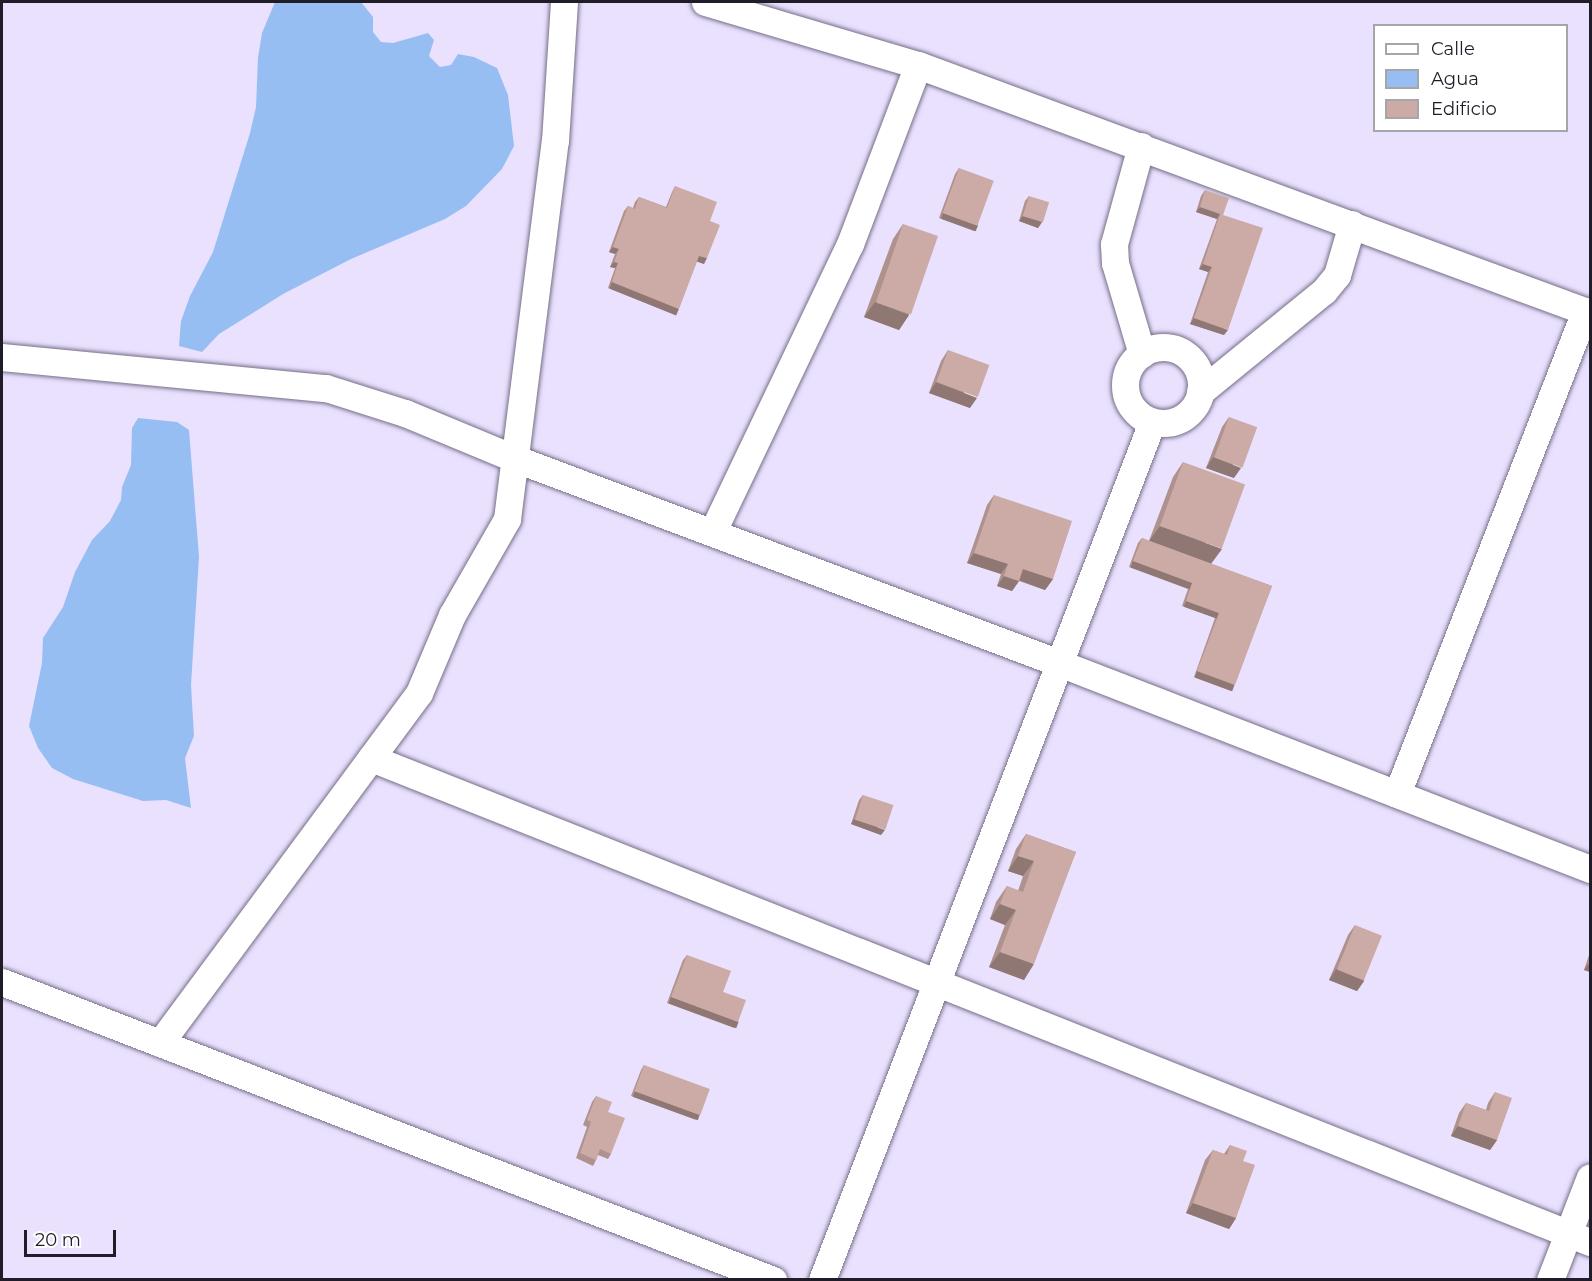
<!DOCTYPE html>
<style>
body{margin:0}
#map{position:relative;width:1592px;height:1281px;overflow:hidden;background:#e9e1fe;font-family:Montserrat,sans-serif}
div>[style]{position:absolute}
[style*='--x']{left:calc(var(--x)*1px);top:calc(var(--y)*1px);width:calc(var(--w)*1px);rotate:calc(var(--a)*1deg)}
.water>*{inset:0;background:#97bef3}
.roads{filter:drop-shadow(0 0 2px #766e88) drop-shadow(0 0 2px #766e88)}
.street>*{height:27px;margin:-13.5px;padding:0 13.5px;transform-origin:13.5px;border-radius:13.5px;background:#fff}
.street>.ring{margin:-13.5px;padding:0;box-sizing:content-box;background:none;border:27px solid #fff;border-radius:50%}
.wall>*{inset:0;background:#af928e}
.shaded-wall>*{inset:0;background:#8f7774;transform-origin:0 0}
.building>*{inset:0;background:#ccaaa5;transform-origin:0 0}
span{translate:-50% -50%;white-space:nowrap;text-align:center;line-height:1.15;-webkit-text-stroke:4.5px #fff;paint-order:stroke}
.frame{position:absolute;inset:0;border:3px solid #211d28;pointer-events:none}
.legend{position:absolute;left:1373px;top:24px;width:195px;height:108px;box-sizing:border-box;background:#fff;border:2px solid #a6a5a9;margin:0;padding:8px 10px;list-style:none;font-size:18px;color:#211d28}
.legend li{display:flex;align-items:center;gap:12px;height:30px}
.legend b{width:30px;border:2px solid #a6a5a9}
.scale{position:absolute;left:24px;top:1230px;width:92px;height:27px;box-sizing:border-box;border:3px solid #211d28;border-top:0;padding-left:8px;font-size:18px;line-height:21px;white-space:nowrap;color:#211d28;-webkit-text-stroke:4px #fff;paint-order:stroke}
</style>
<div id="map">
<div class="water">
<div style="clip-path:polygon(275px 2px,361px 2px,373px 17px,373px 32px,381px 42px,393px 43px,428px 33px,434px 40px,429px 56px,440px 67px,451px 65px,458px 54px,474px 57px,497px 68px,508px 95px,514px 146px,502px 169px,466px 206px,445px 219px,351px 259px,283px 294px,219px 334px,202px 352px,179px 346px,181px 321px,190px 296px,213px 252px,250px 133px,256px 107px,258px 58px,262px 33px)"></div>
<div style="clip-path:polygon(138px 418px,177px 422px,189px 430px,199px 557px,191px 685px,194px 736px,185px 758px,191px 808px,166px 800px,143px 801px,73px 779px,52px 768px,38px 748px,29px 726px,42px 663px,43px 638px,63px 607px,75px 572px,92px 540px,110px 521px,121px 500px,122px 487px,131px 465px,132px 428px)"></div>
</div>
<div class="roads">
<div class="street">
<div style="--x:705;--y:2;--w:222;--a:16.5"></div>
<div style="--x:918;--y:65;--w:716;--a:20.26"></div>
<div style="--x:1141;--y:146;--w:102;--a:105.4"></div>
<div style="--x:1114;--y:244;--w:19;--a:87"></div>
<div style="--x:1115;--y:263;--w:95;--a:73.5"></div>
<div class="ring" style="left:1125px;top:347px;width:49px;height:49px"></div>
<div style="--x:2;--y:357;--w:325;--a:5.5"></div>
<div style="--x:326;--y:388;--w:83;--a:17.6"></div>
<div style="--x:405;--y:413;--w:120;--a:22.5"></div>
<div style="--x:516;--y:459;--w:580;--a:20.59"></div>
<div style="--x:1059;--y:663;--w:570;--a:21.2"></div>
<div style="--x:1200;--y:392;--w:160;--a:-39.2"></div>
<div style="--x:1324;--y:291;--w:21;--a:-51"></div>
<div style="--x:1337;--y:275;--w:53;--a:-73.6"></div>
<div style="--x:713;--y:531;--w:318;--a:-64.5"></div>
<div style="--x:850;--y:244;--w:191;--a:-69.2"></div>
<div style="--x:371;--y:758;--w:1312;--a:21.66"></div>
<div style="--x:1397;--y:794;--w:518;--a:-68.73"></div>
<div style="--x:2;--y:982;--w:827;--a:21.13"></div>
<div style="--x:160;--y:1043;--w:435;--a:-53.5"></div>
<div style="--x:419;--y:693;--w:85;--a:-67.1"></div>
<div style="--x:452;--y:615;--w:111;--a:-60.2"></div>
<div style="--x:507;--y:519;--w:381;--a:-82.8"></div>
<div style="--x:555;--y:141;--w:139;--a:-86.3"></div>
<div style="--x:822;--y:1280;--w:919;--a:-68.96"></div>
<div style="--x:1550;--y:1280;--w:110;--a:-68.8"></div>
</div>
</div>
<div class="wall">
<div style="clip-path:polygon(959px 168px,978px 226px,974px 231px,939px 218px,955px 174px)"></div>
<div style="clip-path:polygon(675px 186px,710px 221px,704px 264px,697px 261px,676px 315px,608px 288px,615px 268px,610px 267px,615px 254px,609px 252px,624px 211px,628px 206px,633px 208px,635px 202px,639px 197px,666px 207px,672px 192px)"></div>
<div style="clip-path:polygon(1205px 190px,1223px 215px,1224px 335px,1190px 324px,1208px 272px,1199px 269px,1217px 219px,1196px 212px,1201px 196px)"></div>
<div style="clip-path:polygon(1029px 196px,1042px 222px,1038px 228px,1019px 221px,1025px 201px)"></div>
<div style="clip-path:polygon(903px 224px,909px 315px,899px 330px,864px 317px,893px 239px)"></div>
<div style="clip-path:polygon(948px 350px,970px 408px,929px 393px,941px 361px)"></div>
<div style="clip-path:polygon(1229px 417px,1234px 478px,1206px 468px,1222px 427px)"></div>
<div style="clip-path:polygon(1183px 462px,1211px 564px,1272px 586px,1231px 691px,1194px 677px,1215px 618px,1182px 606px,1188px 589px,1129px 567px,1138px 543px,1142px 538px,1149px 541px,1173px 477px)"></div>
<div style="clip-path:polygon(994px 495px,1053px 579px,1045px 590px,1019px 581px,1012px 591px,997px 586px,1001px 574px,967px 563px,987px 505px)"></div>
<div style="clip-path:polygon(863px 795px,881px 835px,851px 824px,859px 800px)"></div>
<div style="clip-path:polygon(1026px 834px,1076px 852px,1024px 980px,989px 967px,1005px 925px,990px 919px,996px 902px,1007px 886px,1018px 891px,1023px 876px,1008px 871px,1016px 849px)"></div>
<div style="clip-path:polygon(1355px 925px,1364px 981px,1357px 991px,1329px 980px,1348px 935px)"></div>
<div style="clip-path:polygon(1590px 952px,1590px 972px,1584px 970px)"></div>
<div style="clip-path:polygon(687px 955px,723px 992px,738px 1022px,734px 1028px,667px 1003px,683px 960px)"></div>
<div style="clip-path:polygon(644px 1065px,696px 1120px,631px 1096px,641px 1070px)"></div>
<div style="clip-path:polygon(1495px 1092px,1497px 1140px,1490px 1150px,1451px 1136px,1459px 1113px,1466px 1103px,1486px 1110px,1488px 1103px)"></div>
<div style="clip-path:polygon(596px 1096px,608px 1112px,611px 1154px,608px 1159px,598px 1155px,596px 1160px,593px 1166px,576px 1158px,587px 1127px,583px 1125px,592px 1102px)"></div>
<div style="clip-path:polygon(1230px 1145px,1243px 1161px,1236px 1218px,1229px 1229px,1186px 1213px,1205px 1160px,1213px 1150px,1224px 1154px)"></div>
</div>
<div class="shaded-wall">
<div style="clip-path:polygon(1200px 207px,1220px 214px,1217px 219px,1196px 212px)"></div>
<div style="left:943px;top:213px;width:37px;height:6px;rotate:20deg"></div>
<div style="clip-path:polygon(1023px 216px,1042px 222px,1038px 228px,1019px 221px)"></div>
<div style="clip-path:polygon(613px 247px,619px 249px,615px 254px,609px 252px)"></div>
<div style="clip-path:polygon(699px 256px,707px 258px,704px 264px,695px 261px)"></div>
<div style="clip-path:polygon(614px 262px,618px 263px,615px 268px,610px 267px)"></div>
<div style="clip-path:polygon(1203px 264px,1212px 267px,1208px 272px,1199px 269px)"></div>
<div style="left:612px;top:282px;width:72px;height:7px;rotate:22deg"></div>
<div style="clip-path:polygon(875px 302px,909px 315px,899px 330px,864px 317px)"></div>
<div style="clip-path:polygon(1194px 318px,1228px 330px,1224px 335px,1190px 324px)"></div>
<div style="clip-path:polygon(936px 382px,977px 398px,970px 408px,929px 393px)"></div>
<div style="clip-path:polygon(1213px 457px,1241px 468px,1234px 478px,1206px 468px)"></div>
<div style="clip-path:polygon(1160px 526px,1222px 549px,1211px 564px,1149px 541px)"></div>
<div style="clip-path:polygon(974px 553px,1008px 564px,1001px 574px,967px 563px)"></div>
<div style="left:1133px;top:561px;width:63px;height:7px;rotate:20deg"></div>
<div style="clip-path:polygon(1023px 569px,1053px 579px,1045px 590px,1016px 579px)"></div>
<div style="clip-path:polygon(1004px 576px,1019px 581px,1012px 591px,997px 586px)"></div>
<div style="left:1186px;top:601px;width:35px;height:6px;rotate:20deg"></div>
<div style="left:1197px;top:671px;width:40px;height:7px;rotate:20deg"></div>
<div style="clip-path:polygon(854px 819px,885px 830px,881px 835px,851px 824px)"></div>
<div style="clip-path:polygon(1018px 856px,1034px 861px,1023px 876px,1008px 871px)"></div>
<div style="clip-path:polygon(1000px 904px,1016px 910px,1005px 925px,990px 919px)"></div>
<div style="clip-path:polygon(1000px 952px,1034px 964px,1024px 980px,989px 967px)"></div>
<div style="clip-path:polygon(1588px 964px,1590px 965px,1590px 972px,1584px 970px)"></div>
<div style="clip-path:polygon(1336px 969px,1364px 981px,1357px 991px,1329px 980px)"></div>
<div style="left:671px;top:997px;width:72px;height:7px;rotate:20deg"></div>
<div style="left:635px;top:1091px;width:69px;height:6px;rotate:20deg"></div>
<div style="clip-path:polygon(1458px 1126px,1497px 1140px,1490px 1150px,1451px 1136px)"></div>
<div style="clip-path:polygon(1193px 1203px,1236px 1218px,1229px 1229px,1186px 1213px)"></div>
</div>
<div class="building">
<div style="left:959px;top:168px;width:37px;height:48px;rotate:20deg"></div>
<div style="clip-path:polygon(675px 186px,717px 202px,710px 221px,720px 225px,707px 258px,699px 256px,679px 309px,612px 282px,618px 263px,614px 262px,619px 249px,613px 247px,628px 206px,635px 209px,639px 197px,667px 208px)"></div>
<div style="clip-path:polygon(1205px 190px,1229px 198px,1223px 215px,1263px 228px,1228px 330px,1194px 318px,1212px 267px,1203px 264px,1220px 214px,1200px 207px)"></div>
<div style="left:1029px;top:196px;width:21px;height:21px;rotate:17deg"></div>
<div style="left:903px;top:224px;width:37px;height:83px;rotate:19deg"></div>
<div style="left:948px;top:350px;width:44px;height:34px;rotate:20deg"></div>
<div style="left:1229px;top:417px;width:30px;height:43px;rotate:20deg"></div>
<div style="left:1183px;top:462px;width:66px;height:68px;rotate:20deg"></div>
<div style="clip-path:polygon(994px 495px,1072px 521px,1053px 579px,1023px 569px,1019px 581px,1004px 576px,1008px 564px,974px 553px)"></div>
<div style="clip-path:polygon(1142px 538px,1272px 586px,1235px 685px,1197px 671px,1219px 613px,1186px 601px,1192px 583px,1133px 561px)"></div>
<div style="left:863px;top:795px;width:32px;height:26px;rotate:18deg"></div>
<div style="clip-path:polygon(1026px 834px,1076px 852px,1034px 964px,1000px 952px,1016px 910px,1000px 904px,1007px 886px,1023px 892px,1034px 861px,1018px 856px)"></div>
<div style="left:1355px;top:925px;width:29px;height:48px;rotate:22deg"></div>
<div style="clip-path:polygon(687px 955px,731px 971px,723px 992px,746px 1000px,738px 1022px,671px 997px)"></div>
<div style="left:644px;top:1065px;width:70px;height:28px;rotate:20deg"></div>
<div style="clip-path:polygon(1495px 1092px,1512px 1098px,1497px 1140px,1458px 1126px,1466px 1103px,1489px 1111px)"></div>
<div style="clip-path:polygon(596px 1096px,612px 1102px,608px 1112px,625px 1118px,611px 1154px,600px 1149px,596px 1160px,580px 1153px,591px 1122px,587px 1120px)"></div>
<div style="clip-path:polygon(1230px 1145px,1247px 1151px,1243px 1161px,1255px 1165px,1236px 1218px,1193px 1203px,1213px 1150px,1227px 1155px)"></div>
</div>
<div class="frame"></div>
<ul class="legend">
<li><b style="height:8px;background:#fff"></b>Calle</li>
<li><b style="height:16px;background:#97bef3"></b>Agua</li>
<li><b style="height:16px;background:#ccaaa5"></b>Edificio</li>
</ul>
<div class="scale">20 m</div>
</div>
